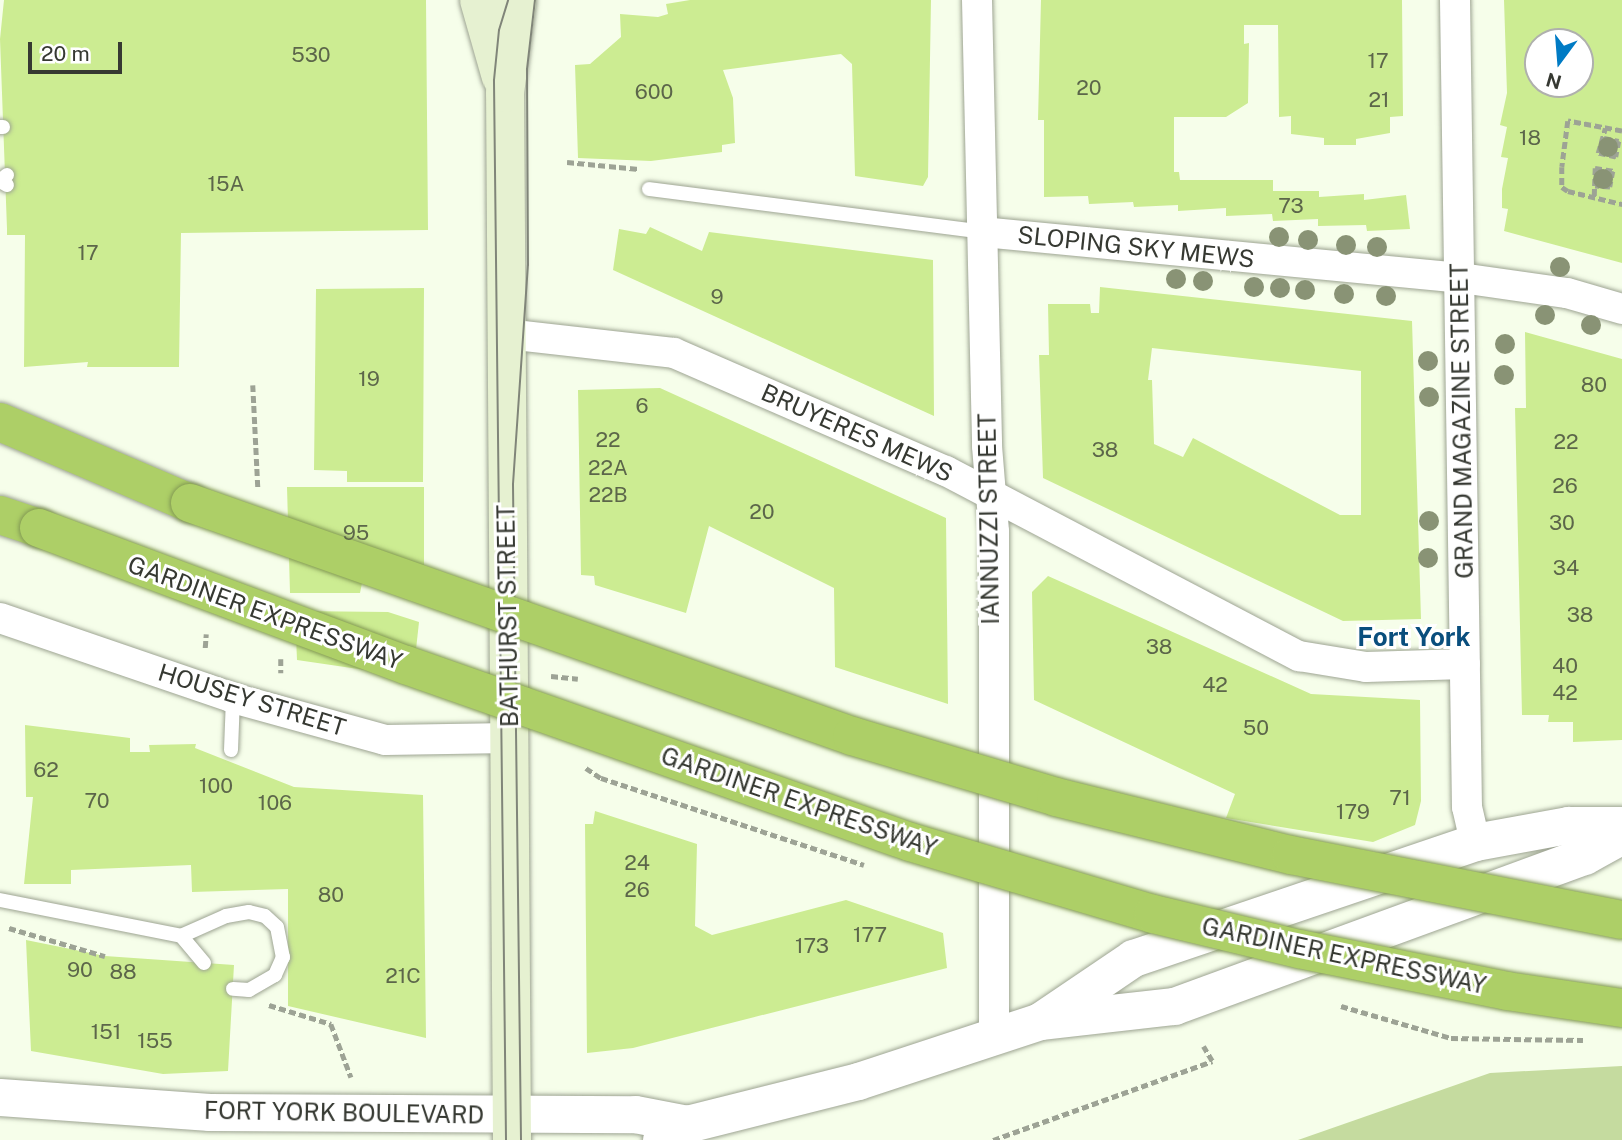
<!DOCTYPE html>
<style>
body{margin:0}
#map{position:relative;width:1622px;height:1140px;overflow:hidden;background:#f6feea;font-family:"Public Sans",sans-serif}
div>[style]{position:absolute}
[style*='--x']{left:calc(var(--x)*1px);top:calc(var(--y)*1px);width:calc(var(--w)*1px);rotate:calc(var(--a)*1deg)}
.green>*{inset:0;background:#c5db9f}
.building>*{inset:0;background:#ccec92}
.path>*{height:4.5px;margin-top:-2.25px;transform-origin:0;background:repeating-linear-gradient(90deg,#9da395 0 7px,transparent 0 10.5px)}
.roads{filter:drop-shadow(0 0 2px #9da492) drop-shadow(0 0 2px #9da492)}
.service>*{height:14px;margin:-7px;padding:0 7px;transform-origin:7px;border-radius:7px;background:#fff}
.minor>*{height:30px;margin:-15px;padding:0 15px;transform-origin:15px;border-radius:15px;background:#fff}
.tertiary>*{height:37px;margin:-18.5px;padding:0 18.5px;transform-origin:18.5px;border-radius:18.5px;background:#fff}
.secondary>*{height:38px;margin:-19px;padding:0 19px;transform-origin:19px;border-radius:19px;background:#e6f1d1}
.motorway>*{height:38px;margin:-19px;padding:0 19px;transform-origin:19px;border-radius:19px;background:#adcf67}
.tram>*{height:2px;margin:-1px;padding:0 1px;transform-origin:1px;border-radius:1px;background:#808579}
.bridges{filter:drop-shadow(0 0 2px #839a54) drop-shadow(0 0 2px #839a54)}
.motorway-bridge>*{height:38px;margin:-19px;padding:0 19px;transform-origin:19px;border-radius:19px;background:#adcf67}
.trees>*{width:20px;height:20px;margin:-10px;border-radius:50%;background:#899375}
span{translate:-50% -50%;white-space:nowrap;text-align:center;line-height:1.15;-webkit-text-stroke:6px #fff;paint-order:stroke}
.number-label{font-size:21px;color:#5c664a}
.number-label span{-webkit-text-stroke-width:0}
.street-label{font-size:24px;color:#363932}
.neighbourhood-label{font-size:26px;color:#094e7d;font-weight:700}
.north{position:absolute;left:1524px;top:28px;width:70px;height:70px;box-sizing:border-box;background:#fff;border:2px solid #afb0ad;border-radius:50%;rotate:196deg;font-size:19px;font-weight:700;line-height:28px;text-align:center;color:#363932}
.north::after{content:'';display:block;margin:auto;width:24px;height:32px;background:#007bc4;clip-path:polygon(50% 0,100% 100%,50% 72%,0 100%)}
.scale{position:absolute;left:28px;top:42px;width:94px;height:32px;box-sizing:border-box;border:4px solid #363932;border-top:0;padding-left:9px;font-size:21px;line-height:24px;white-space:nowrap;color:#363932;-webkit-text-stroke:5px #fff;paint-order:stroke}
</style>
<div id="map">
<div class="green">
<div style="clip-path:polygon(1622px 1066px,1622px 1140px,1298px 1140px,1490px 1073px)"></div>
</div>
<div class="building">
<div style="clip-path:polygon(4px 0,426px 0,428px 230px,181px 233px,179px 367px,87px 367px,88px 362px,24px 367px,25px 235px,7px 235px,7px 229px,0 39px)"></div>
<div style="clip-path:polygon(690px 0,931px 0,928px 177px,923px 186px,855px 176px,852px 64px,841px 54px,723px 70px,733px 98px,735px 143px,722px 145px,722px 152px,651px 161px,578px 158px,575px 65px,590px 64px,621px 37px,620px 14px,658px 17px,668px 14px,666px 4px)"></div>
<div style="clip-path:polygon(1041px 0,1402px 0,1403px 116px,1390px 117px,1390px 133px,1356px 139px,1356px 145px,1324px 145px,1324px 138px,1291px 134px,1291px 116px,1279px 117px,1278px 25px,1244px 25px,1244px 44px,1249px 43px,1248px 103px,1226px 117px,1174px 117px,1174px 172px,1179px 172px,1180px 180px,1273px 180px,1273px 191px,1319px 191px,1319px 197px,1364px 194px,1364px 200px,1406px 195px,1410px 229px,1367px 231px,1366px 225px,1318px 226px,1318px 219px,1273px 221px,1272px 214px,1226px 216px,1226px 208px,1178px 211px,1178px 205px,1134px 207px,1133px 202px,1089px 204px,1088px 196px,1044px 197px,1044px 120px,1038px 120px)"></div>
<div style="clip-path:polygon(evenodd,1504px 0,1622px 0,1622px 263px,1504px 231px,1508px 209px,1502px 208px,1502px 189px,1508px 158px,1501px 157px,1507px 127px,1500px 125px,1507px 93px,1504px 0,1538px 42px,1580px 42px,1580px 84px,1538px 84px,1538px 42px)"></div>
<div style="clip-path:polygon(650px 227px,702px 251px,709px 232px,933px 260px,934px 416px,613px 270px,619px 229px,646px 234px)"></div>
<div style="clip-path:polygon(evenodd,1100px 287px,1412px 321px,1421px 619px,1343px 621px,1043px 478px,1039px 355px,1049px 355px,1048px 304px,1090px 304px,1091px 313px,1099px 313px,1100px 287px,1152px 348px,1361px 371px,1361px 515px,1340px 515px,1193px 438px,1183px 457px,1154px 444px,1152px 380px,1148px 380px,1152px 348px)"></div>
<div style="clip-path:polygon(424px 288px,423px 482px,347px 482px,347px 471px,314px 470px,316px 289px)"></div>
<div style="clip-path:polygon(1525px 332px,1622px 359px,1622px 740px,1573px 742px,1573px 722px,1548px 722px,1549px 715px,1522px 715px,1515px 408px,1526px 408px)"></div>
<div style="clip-path:polygon(660px 388px,946px 518px,948px 704px,835px 667px,834px 588px,709px 526px,686px 613px,595px 585px,594px 576px,581px 575px,578px 390px)"></div>
<div style="clip-path:polygon(287px 487px,424px 487px,424px 594px,363px 578px,360px 593px,290px 593px)"></div>
<div style="clip-path:polygon(1048px 576px,1311px 694px,1420px 700px,1421px 801px,1415px 825px,1373px 842px,1226px 818px,1235px 794px,1034px 700px,1032px 592px)"></div>
<div style="clip-path:polygon(295px 611px,388px 612px,419px 622px,413px 677px,297px 660px)"></div>
<div style="clip-path:polygon(25px 725px,130px 738px,130px 752px,150px 752px,149px 745px,196px 744px,195px 748px,294px 787px,423px 795px,426px 1038px,288px 1006px,288px 889px,192px 892px,191px 865px,71px 870px,71px 884px,24px 884px,33px 797px,26px 797px)"></div>
<div style="clip-path:polygon(595px 811px,697px 844px,695px 926px,712px 935px,846px 900px,943px 933px,947px 968px,633px 1048px,587px 1053px,585px 824px,593px 824px)"></div>
<div style="clip-path:polygon(26px 940px,105px 956px,234px 965px,228px 1071px,163px 1074px,31px 1051px)"></div>
</div>
<div class="path">
<div style="--x:1622;--y:131;--w:55;--a:-169.5"></div>
<div style="--x:1568;--y:121;--w:46;--a:97.4"></div>
<div style="--x:1562;--y:167;--w:20;--a:90"></div>
<div style="--x:1562;--y:187;--w:7;--a:34"></div>
<div style="--x:1568;--y:191;--w:56;--a:13.5"></div>
<div style="--x:1604;--y:138;--w:15;--a:11"></div>
<div style="--x:1619;--y:141;--w:16;--a:101"></div>
<div style="--x:1616;--y:157;--w:18;--a:-167"></div>
<div style="--x:1598;--y:153;--w:26;--a:-74"></div>
<div style="--x:567;--y:162;--w:72;--a:5.6"></div>
<div style="--x:1594;--y:196;--w:28;--a:-88"></div>
<div style="--x:1595;--y:168;--w:18;--a:9"></div>
<div style="--x:1613;--y:171;--w:16;--a:101"></div>
<div style="--x:1610;--y:187;--w:15;--a:-176"></div>
<div style="--x:253;--y:385;--w:104;--a:87.2"></div>
<div style="--x:205;--y:648;--w:14;--a:-86"></div>
<div style="--x:281;--y:659;--w:14;--a:90"></div>
<div style="--x:551;--y:676;--w:27;--a:6"></div>
<div style="--x:586;--y:768;--w:18;--a:34"></div>
<div style="--x:601;--y:778;--w:277;--a:18.3"></div>
<div style="--x:9;--y:928;--w:100;--a:16.3"></div>
<div style="--x:269;--y:1005;--w:65;--a:17"></div>
<div style="--x:331;--y:1024;--w:57;--a:69.3"></div>
<div style="--x:1341;--y:1006;--w:115;--a:16.2"></div>
<div style="--x:1451;--y:1038;--w:132;--a:0.9"></div>
<div style="--x:993;--y:1140;--w:233;--a:-19.8"></div>
<div style="--x:1212;--y:1061;--w:17;--a:-121"></div>
</div>
<div class="roads">
<div class="service">
<div style="--x:0;--y:127;--w:3;--a:0"></div>
<div style="--x:7;--y:175;--w:9;--a:139"></div>
<div style="--x:0;--y:181;--w:8;--a:30"></div>
<div style="--x:649;--y:189;--w:337;--a:7.3"></div>
<div style="--x:231;--y:750;--w:52;--a:-87.8"></div>
<div style="--x:0;--y:900;--w:185;--a:11.2"></div>
<div style="--x:204;--y:963;--w:35;--a:-130"></div>
<div style="--x:181;--y:936;--w:49;--a:-24"></div>
<div style="--x:226;--y:916;--w:23;--a:-10"></div>
<div style="--x:249;--y:912;--w:16;--a:14"></div>
<div style="--x:265;--y:916;--w:16;--a:43"></div>
<div style="--x:277;--y:927;--w:31;--a:79"></div>
<div style="--x:283;--y:957;--w:20;--a:114"></div>
<div style="--x:275;--y:975;--w:30;--a:150"></div>
<div style="--x:249;--y:990;--w:16;--a:-176"></div>
</div>
<div class="minor">
<div style="--x:977;--y:0;--w:446;--a:88.7"></div>
<div style="--x:987;--y:446;--w:86;--a:85.3"></div>
<div style="--x:994;--y:532;--w:505;--a:90"></div>
<div style="--x:1455;--y:0;--w:807;--a:89.15"></div>
<div style="--x:1467;--y:807;--w:36;--a:77"></div>
<div style="--x:983;--y:232;--w:480;--a:5.5"></div>
<div style="--x:1461;--y:278;--w:107;--a:8.1"></div>
<div style="--x:1567;--y:293;--w:57;--a:16.2"></div>
<div style="--x:507;--y:334;--w:168;--a:6.5"></div>
<div style="--x:674;--y:353;--w:296;--a:23.5"></div>
<div style="--x:946;--y:471;--w:399;--a:27.7"></div>
<div style="--x:1299;--y:656;--w:68;--a:9.3"></div>
<div style="--x:1366;--y:667;--w:99;--a:-1.7"></div>
<div style="--x:0;--y:618;--w:246;--a:18.9"></div>
<div style="--x:233;--y:698;--w:158;--a:15.4"></div>
<div style="--x:385;--y:740;--w:126;--a:-0.9"></div>
</div>
<div class="tertiary">
<div style="--x:1043;--y:1019;--w:109;--a:-34.1"></div>
<div style="--x:1133;--y:958;--w:361;--a:-18.7"></div>
<div style="--x:1475;--y:842;--w:95;--a:-10.4"></div>
<div style="--x:1568;--y:825;--w:54;--a:0"></div>
<div style="--x:0;--y:1097;--w:210;--a:4.1"></div>
<div style="--x:209;--y:1112;--w:426;--a:0.3"></div>
<div style="--x:635;--y:1114;--w:53;--a:10.9"></div>
<div style="--x:661;--y:1140;--w:31;--a:-32"></div>
<div style="--x:687;--y:1124;--w:176;--a:-14.1"></div>
<div style="--x:858;--y:1081;--w:192;--a:-18.2"></div>
<div style="--x:1040;--y:1021;--w:135;--a:-6.4"></div>
<div style="--x:1174;--y:1006;--w:437;--a:-20.1"></div>
<div style="--x:1584;--y:856;--w:43;--a:-28.9"></div>
</div>
<div class="secondary">
<div style="--x:479;--y:0;--w:80;--a:74.1"></div>
<div style="--x:512;--y:1140;--w:1047;--a:-90.38"></div>
<div style="--x:505;--y:93;--w:94;--a:-82.6"></div>
</div>
<div class="motorway">
<div style="--x:0;--y:422;--w:207;--a:23.1"></div>
<div style="--x:0;--y:515;--w:41;--a:18.4"></div>
</div>
</div>
<div class="tram">
<div style="--x:506;--y:1140;--w:1060;--a:-90.65"></div>
<div style="--x:494;--y:80;--w:50;--a:-84.3"></div>
<div style="--x:499;--y:30;--w:31;--a:-73"></div>
<div style="--x:521;--y:1140;--w:656;--a:-90.7"></div>
<div style="--x:513;--y:484;--w:220;--a:-86.1"></div>
<div style="--x:528;--y:265;--w:196;--a:-90.3"></div>
<div style="--x:527;--y:69;--w:69;--a:-83.4"></div>
</div>
<div class="bridges">
<div class="motorway-bridge">
<div style="--x:190;--y:503;--w:702;--a:19.39"></div>
<div style="--x:852;--y:736;--w:213;--a:16.6"></div>
<div style="--x:1056;--y:797;--w:242;--a:13.9"></div>
<div style="--x:1291;--y:855;--w:337;--a:11.1"></div>
<div style="--x:39;--y:528;--w:392;--a:20.5"></div>
<div style="--x:406;--y:665;--w:534;--a:19.35"></div>
<div style="--x:910;--y:842;--w:253;--a:16.5"></div>
<div style="--x:1153;--y:914;--w:150;--a:13.5"></div>
<div style="--x:1299;--y:949;--w:212;--a:11.4"></div>
<div style="--x:1507;--y:991;--w:116;--a:8.4"></div>
</div>
</div>
<div class="trees">
<div style="left:1608px;top:147px"></div>
<div style="left:1603px;top:179px"></div>
<div style="left:1279px;top:237px"></div>
<div style="left:1308px;top:240px"></div>
<div style="left:1346px;top:245px"></div>
<div style="left:1377px;top:247px"></div>
<div style="left:1560px;top:267px"></div>
<div style="left:1176px;top:279px"></div>
<div style="left:1203px;top:281px"></div>
<div style="left:1254px;top:287px"></div>
<div style="left:1280px;top:288px"></div>
<div style="left:1305px;top:290px"></div>
<div style="left:1344px;top:294px"></div>
<div style="left:1386px;top:296px"></div>
<div style="left:1545px;top:315px"></div>
<div style="left:1591px;top:325px"></div>
<div style="left:1505px;top:344px"></div>
<div style="left:1428px;top:361px"></div>
<div style="left:1504px;top:375px"></div>
<div style="left:1429px;top:397px"></div>
<div style="left:1429px;top:521px"></div>
<div style="left:1428px;top:558px"></div>
</div>
<div class="number-label">
<span style="left:311px;top:55px">530</span>
<span style="left:1378px;top:61px">17</span>
<span style="left:1089px;top:88px">20</span>
<span style="left:654px;top:92px">600</span>
<span style="left:1379px;top:100px">21</span>
<span style="left:1530px;top:138px">18</span>
<span style="left:226px;top:184px">15A</span>
<span style="left:1291px;top:206px">73</span>
<span style="left:88px;top:253px">17</span>
<span style="left:717px;top:297px">9</span>
<span style="left:369px;top:379px">19</span>
<span style="left:1594px;top:385px">80</span>
<span style="left:642px;top:406px">6</span>
<span style="left:608px;top:440px">22</span>
<span style="left:1566px;top:442px">22</span>
<span style="left:1105px;top:450px">38</span>
<span style="left:608px;top:468px">22A</span>
<span style="left:1565px;top:486px">26</span>
<span style="left:608px;top:495px">22B</span>
<span style="left:762px;top:512px">20</span>
<span style="left:1562px;top:523px">30</span>
<span style="left:356px;top:533px">95</span>
<span style="left:1566px;top:568px">34</span>
<span style="left:1580px;top:615px">38</span>
<span style="left:1159px;top:647px">38</span>
<span style="left:1565px;top:666px">40</span>
<span style="left:1215px;top:685px">42</span>
<span style="left:1565px;top:693px">42</span>
<span style="left:1256px;top:728px">50</span>
<span style="left:46px;top:770px">62</span>
<span style="left:216px;top:786px">100</span>
<span style="left:1400px;top:798px">71</span>
<span style="left:97px;top:801px">70</span>
<span style="left:275px;top:803px">106</span>
<span style="left:1353px;top:812px">179</span>
<span style="left:637px;top:863px">24</span>
<span style="left:637px;top:890px">26</span>
<span style="left:331px;top:895px">80</span>
<span style="left:870px;top:935px">177</span>
<span style="left:812px;top:946px">173</span>
<span style="left:80px;top:970px">90</span>
<span style="left:123px;top:972px">88</span>
<span style="left:403px;top:976px">21C</span>
<span style="left:106px;top:1032px">151</span>
<span style="left:155px;top:1041px">155</span>
</div>
<div class="street-label">
<span style="left:1136px;top:247px;rotate:6deg">SLOPING SKY MEWS</span>
<span style="left:1462px;top:421px;rotate:-91deg">GRAND MAGAZINE STREET</span>
<span style="left:857px;top:433px;rotate:24deg">BRUYERES MEWS</span>
<span style="left:989px;top:519px;rotate:-91deg">IANNUZZI STREET</span>
<span style="left:265px;top:613px;rotate:20deg">GARDINER EXPRESSWAY</span>
<span style="left:508px;top:616px;rotate:-91deg">BATHURST STREET</span>
<span style="left:252px;top:700px;rotate:17deg">HOUSEY STREET</span>
<span style="left:799px;top:802px;rotate:19deg">GARDINER EXPRESSWAY</span>
<span style="left:1344px;top:956px;rotate:12deg">GARDINER EXPRESSWAY</span>
<span style="left:344px;top:1113px;rotate:1deg">FORT YORK BOULEVARD</span>
</div>
<div class="neighbourhood-label">
<span style="left:1414px;top:637px">Fort York</span>
</div>
<div class="north">N</div>
<div class="scale">20 m</div>
</div>
